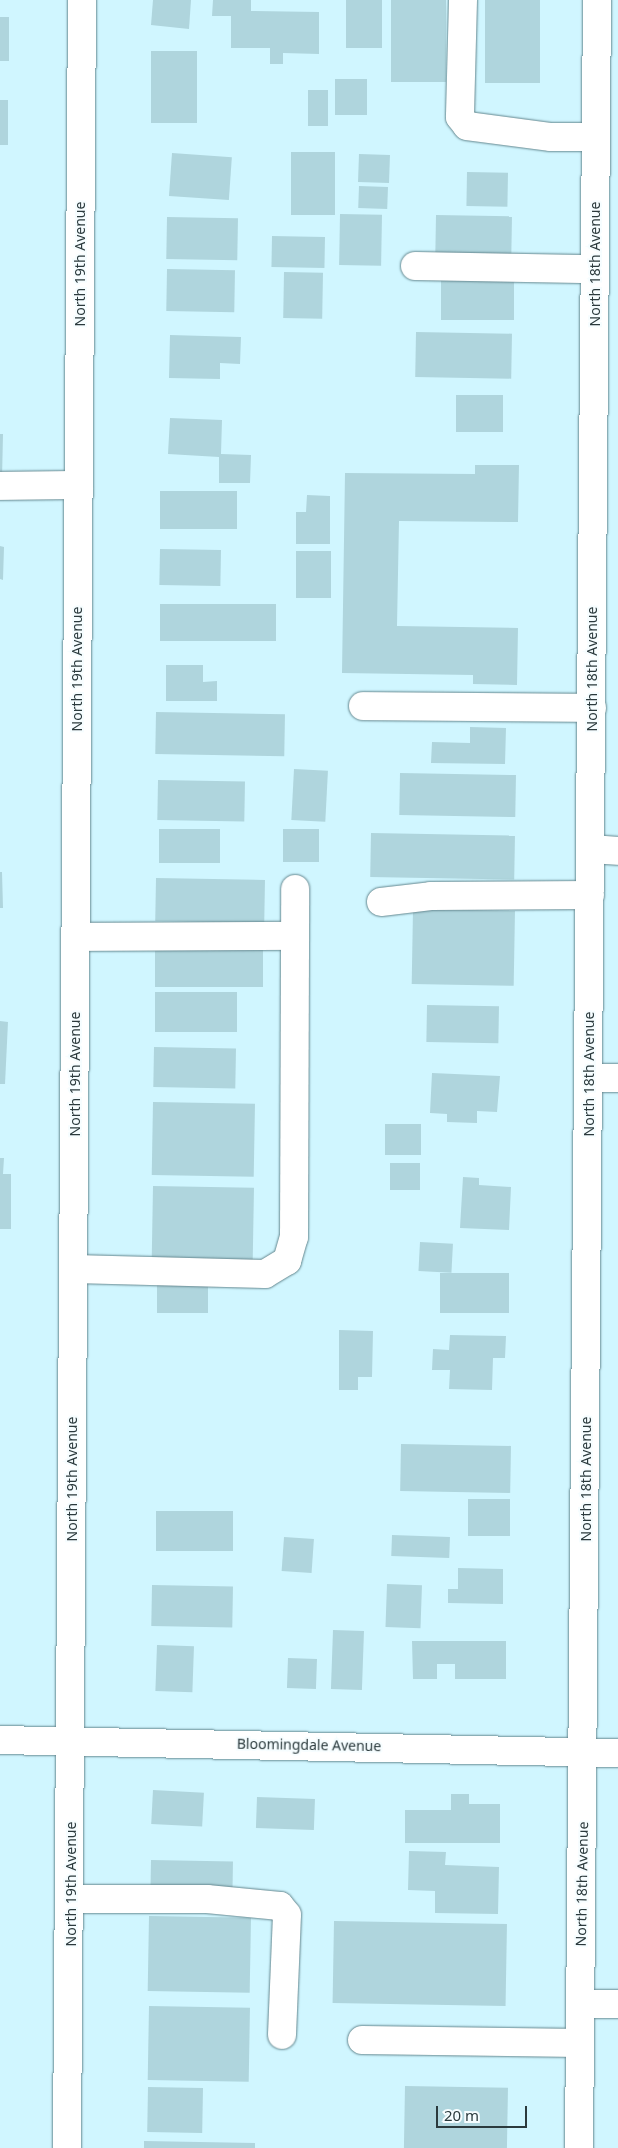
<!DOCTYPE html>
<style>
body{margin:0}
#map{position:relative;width:618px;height:2148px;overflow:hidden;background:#d0f6ff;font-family:"Noto Sans",sans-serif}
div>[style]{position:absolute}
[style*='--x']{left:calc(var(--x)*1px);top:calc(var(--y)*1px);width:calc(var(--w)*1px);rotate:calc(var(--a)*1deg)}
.building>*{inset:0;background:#afd5dd;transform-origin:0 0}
.roads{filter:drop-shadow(0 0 1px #64878f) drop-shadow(0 0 1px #64878f)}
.minor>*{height:28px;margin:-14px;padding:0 14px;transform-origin:14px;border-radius:14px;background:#fff}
span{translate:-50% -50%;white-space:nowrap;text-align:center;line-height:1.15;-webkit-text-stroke:4px #f6fdff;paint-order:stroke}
.street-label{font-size:14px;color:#2b3a3d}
.scale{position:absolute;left:436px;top:2106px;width:91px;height:22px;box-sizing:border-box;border:2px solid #2b3a3d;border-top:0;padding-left:6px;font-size:15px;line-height:18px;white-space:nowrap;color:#2b3a3d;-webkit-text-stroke:4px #f6fdff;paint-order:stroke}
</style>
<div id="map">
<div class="building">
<div style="clip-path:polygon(153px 0,191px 0,189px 29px,151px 25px)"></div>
<div style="clip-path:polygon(213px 0,251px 0,251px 11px,319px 12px,319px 54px,283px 53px,283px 64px,270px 64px,270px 48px,231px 48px,231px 16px,212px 16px)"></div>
<div style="left:346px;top:0;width:36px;height:48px"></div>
<div style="left:391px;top:0;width:55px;height:82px"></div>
<div style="left:485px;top:0;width:55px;height:83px"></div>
<div style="left:0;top:17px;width:9px;height:44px"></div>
<div style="left:151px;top:51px;width:46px;height:72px"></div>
<div style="left:335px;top:79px;width:32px;height:36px"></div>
<div style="left:308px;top:90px;width:20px;height:36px"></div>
<div style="left:0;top:100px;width:8px;height:45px"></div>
<div style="left:291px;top:152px;width:44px;height:63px"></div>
<div style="left:172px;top:153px;width:60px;height:43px;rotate:4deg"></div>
<div style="left:359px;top:154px;width:31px;height:28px;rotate:2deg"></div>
<div style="left:467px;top:172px;width:41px;height:34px;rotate:1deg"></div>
<div style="left:359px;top:186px;width:29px;height:22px;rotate:2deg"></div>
<div style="left:340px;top:214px;width:42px;height:51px;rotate:1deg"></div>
<div style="left:436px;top:215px;width:76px;height:42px;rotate:1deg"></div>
<div style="left:167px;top:217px;width:71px;height:42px;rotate:1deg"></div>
<div style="left:272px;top:236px;width:53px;height:31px;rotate:1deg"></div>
<div style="left:167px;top:269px;width:68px;height:42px;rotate:1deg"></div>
<div style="left:284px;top:272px;width:39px;height:46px;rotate:1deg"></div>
<div style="left:441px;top:278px;width:73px;height:42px"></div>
<div style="left:416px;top:332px;width:96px;height:45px;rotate:1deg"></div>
<div style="clip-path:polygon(170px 335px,241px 337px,240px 364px,220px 363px,220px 379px,169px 378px)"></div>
<div style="left:456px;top:395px;width:47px;height:37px"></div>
<div style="clip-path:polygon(170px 418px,222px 420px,221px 454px,251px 455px,250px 483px,219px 483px,219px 457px,168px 454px)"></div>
<div style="clip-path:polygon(0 434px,3px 434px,2px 479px,0 479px)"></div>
<div style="clip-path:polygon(475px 465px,519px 465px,518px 522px,399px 521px,397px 626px,518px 628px,517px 685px,473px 684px,473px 675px,342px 673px,345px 473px,475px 474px)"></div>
<div style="left:160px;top:491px;width:77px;height:38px"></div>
<div style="clip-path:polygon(307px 495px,330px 496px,330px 544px,296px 544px,296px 512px,306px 512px)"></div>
<div style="clip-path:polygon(0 546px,4px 547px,3px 580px,0 579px)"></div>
<div style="left:160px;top:549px;width:61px;height:36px;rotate:1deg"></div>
<div style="left:296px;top:551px;width:35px;height:47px"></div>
<div style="left:160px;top:604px;width:116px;height:37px"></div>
<div style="clip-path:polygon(166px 665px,203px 665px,203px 682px,217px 681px,217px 701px,166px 701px)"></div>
<div style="left:156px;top:712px;width:129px;height:42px;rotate:1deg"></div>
<div style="clip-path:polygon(470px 727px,506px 728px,505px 764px,431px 763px,432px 742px,470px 743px)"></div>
<div style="left:294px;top:769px;width:34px;height:51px;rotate:3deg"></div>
<div style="left:400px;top:773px;width:116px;height:42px;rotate:1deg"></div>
<div style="left:158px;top:780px;width:87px;height:40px;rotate:1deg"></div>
<div style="left:159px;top:829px;width:61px;height:34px"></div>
<div style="left:283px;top:829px;width:36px;height:33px"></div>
<div style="left:371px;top:833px;width:144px;height:44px;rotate:1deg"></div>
<div style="clip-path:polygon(0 872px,2px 872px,3px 908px,0 908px)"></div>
<div style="left:156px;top:878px;width:109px;height:43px;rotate:1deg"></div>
<div style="left:413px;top:909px;width:102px;height:75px;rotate:1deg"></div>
<div style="left:155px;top:945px;width:108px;height:42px"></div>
<div style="left:155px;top:992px;width:82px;height:40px"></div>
<div style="left:427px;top:1005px;width:72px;height:37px;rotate:1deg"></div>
<div style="clip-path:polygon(0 1021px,8px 1022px,5px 1084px,0 1084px)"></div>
<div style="left:154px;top:1047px;width:82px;height:40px;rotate:1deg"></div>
<div style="clip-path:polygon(432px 1073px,500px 1076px,497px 1112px,477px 1111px,477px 1123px,447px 1122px,447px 1114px,430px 1113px)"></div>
<div style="left:153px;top:1102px;width:102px;height:73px;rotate:1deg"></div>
<div style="left:385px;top:1124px;width:36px;height:31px"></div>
<div style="clip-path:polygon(0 1158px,4px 1158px,3px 1174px,11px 1174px,11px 1229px,0 1229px)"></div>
<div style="left:390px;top:1163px;width:30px;height:27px"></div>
<div style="clip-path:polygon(463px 1177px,479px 1178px,479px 1185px,511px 1187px,509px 1230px,460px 1228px)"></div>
<div style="left:153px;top:1186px;width:101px;height:74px;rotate:1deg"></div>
<div style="left:420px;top:1242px;width:33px;height:29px;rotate:3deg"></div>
<div style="left:440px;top:1273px;width:69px;height:40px"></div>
<div style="left:157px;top:1277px;width:51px;height:36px"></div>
<div style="clip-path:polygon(339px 1330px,373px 1331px,372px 1377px,358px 1377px,358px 1390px,339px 1390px)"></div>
<div style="clip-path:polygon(450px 1335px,506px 1336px,505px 1358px,493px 1358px,492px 1390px,449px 1389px,450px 1370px,432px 1370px,433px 1349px,449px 1350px)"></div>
<div style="left:401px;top:1444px;width:110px;height:47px;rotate:1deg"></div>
<div style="left:468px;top:1499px;width:42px;height:37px"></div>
<div style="left:156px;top:1511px;width:77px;height:40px"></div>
<div style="left:392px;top:1535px;width:58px;height:21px;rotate:2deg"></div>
<div style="left:284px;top:1537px;width:30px;height:34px;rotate:4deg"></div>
<div style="clip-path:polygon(458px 1568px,503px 1569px,503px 1604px,448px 1603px,448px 1589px,458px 1589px)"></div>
<div style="left:387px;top:1584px;width:35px;height:43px;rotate:2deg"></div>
<div style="left:152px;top:1585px;width:81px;height:41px;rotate:1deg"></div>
<div style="left:333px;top:1630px;width:31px;height:59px;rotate:2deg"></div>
<div style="clip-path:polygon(412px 1641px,506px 1641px,506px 1679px,455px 1679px,455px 1664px,437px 1664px,437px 1679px,413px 1679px)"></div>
<div style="left:157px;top:1645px;width:37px;height:46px;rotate:2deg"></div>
<div style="left:288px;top:1658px;width:29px;height:30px;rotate:2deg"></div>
<div style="left:153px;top:1790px;width:51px;height:34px;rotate:3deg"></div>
<div style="clip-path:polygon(451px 1794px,469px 1794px,469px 1804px,500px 1804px,500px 1843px,405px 1843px,405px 1810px,451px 1810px)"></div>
<div style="left:257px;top:1797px;width:58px;height:31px;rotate:2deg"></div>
<div style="clip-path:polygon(409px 1851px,446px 1852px,445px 1865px,499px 1867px,498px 1914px,435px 1913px,435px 1891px,408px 1890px)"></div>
<div style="left:151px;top:1860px;width:82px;height:39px;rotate:1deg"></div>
<div style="left:149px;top:1916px;width:102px;height:75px;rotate:1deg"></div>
<div style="left:334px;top:1921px;width:173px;height:82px;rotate:1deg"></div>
<div style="left:149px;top:2006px;width:101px;height:74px;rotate:1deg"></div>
<div style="left:405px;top:2086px;width:103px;height:62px;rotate:1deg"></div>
<div style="left:148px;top:2087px;width:55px;height:45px;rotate:1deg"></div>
<div style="clip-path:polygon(144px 2141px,255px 2143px,255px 2148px,144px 2148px)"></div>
</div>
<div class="roads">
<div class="minor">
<div style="--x:463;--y:0;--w:117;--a:91.5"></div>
<div style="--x:460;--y:117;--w:11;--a:52"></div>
<div style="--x:467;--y:126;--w:85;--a:7.5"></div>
<div style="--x:551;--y:137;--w:45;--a:0"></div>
<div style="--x:415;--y:266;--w:180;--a:1"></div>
<div style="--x:0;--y:486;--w:79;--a:-0.7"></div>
<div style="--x:363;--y:706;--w:229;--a:0.5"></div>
<div style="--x:591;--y:849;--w:27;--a:4"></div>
<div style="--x:381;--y:902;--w:50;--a:-6.8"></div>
<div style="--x:431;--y:896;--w:159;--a:-0.4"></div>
<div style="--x:76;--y:937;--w:219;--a:-0.3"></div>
<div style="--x:589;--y:1078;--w:29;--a:0"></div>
<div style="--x:74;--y:1269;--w:191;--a:1.5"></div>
<div style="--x:265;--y:1274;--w:26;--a:-31"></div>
<div style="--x:287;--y:1261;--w:25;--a:-74"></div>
<div style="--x:294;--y:1237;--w:348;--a:-89.8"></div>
<div style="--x:0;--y:1740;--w:618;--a:1.21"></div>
<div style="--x:71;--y:1899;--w:136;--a:0"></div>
<div style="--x:207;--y:1899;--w:73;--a:5.5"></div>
<div style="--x:280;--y:1906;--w:11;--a:52"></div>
<div style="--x:287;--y:1915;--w:120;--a:92.4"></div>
<div style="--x:581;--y:2004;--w:37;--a:0"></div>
<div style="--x:362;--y:2040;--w:218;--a:0.8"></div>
<div style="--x:67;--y:2148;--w:2148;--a:-89.6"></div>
<div style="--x:579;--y:2148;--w:2148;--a:-89.52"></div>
</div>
</div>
<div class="street-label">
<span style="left:80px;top:264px;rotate:-90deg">North 19th Avenue</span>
<span style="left:595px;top:264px;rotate:-90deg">North 18th Avenue</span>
<span style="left:77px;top:669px;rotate:-90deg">North 19th Avenue</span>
<span style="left:592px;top:669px;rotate:-90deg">North 18th Avenue</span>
<span style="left:75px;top:1074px;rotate:-90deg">North 19th Avenue</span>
<span style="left:589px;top:1074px;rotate:-90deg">North 18th Avenue</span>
<span style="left:72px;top:1479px;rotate:-90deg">North 19th Avenue</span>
<span style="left:586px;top:1479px;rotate:-90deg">North 18th Avenue</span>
<span style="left:309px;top:1745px;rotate:1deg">Bloomingdale Avenue</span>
<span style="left:71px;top:1884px;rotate:-90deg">North 19th Avenue</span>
<span style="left:582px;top:1884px;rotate:-89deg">North 18th Avenue</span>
</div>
<div class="scale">20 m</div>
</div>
